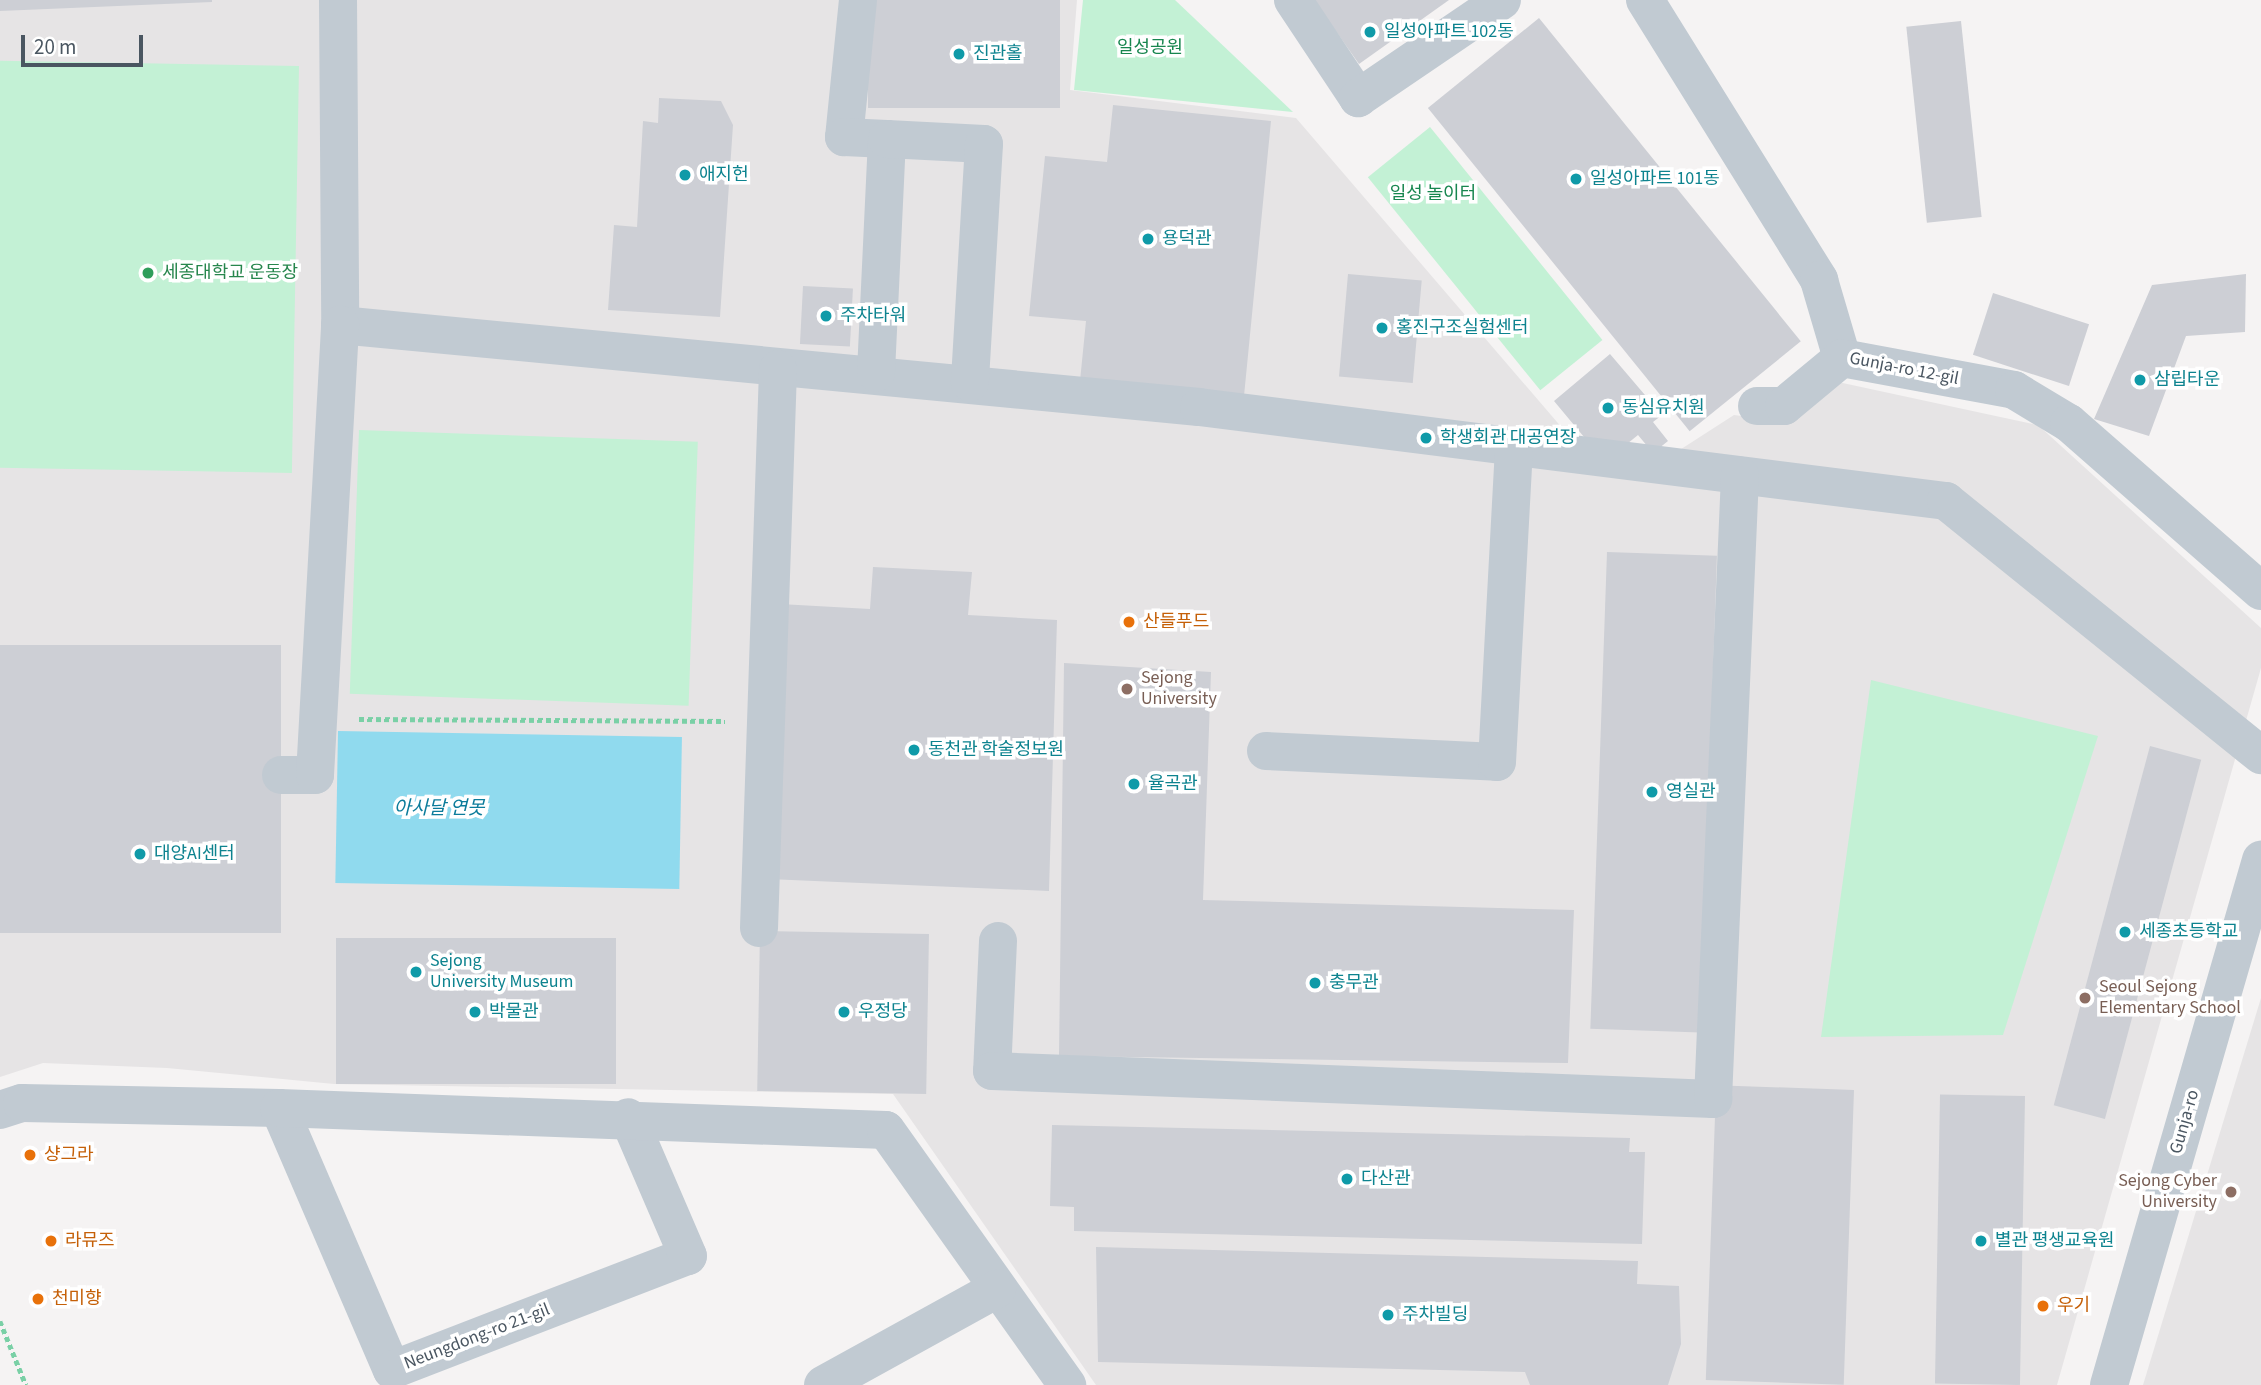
<!DOCTYPE html>
<meta charset="utf-8">
<style>
body{margin:0}
#map{position:relative;width:2261px;height:1385px;overflow:hidden;background:#f5f3f3;font-family:"Source Sans 3","Noto Sans KR",sans-serif}
div>[style]{position:absolute}
[style*='--x']{left:calc(var(--x)*1px);top:calc(var(--y)*1px);width:calc(var(--w)*1px);rotate:calc(var(--a)*1deg)}
.education>*{inset:0;background:#e6e4e5}
.green>*{inset:0;background:#c3f1d5;transform-origin:0 0}
.water>*{inset:0;background:#90daee;transform-origin:0 0}
.building>*{inset:0;background:#cdcfd5;transform-origin:0 0}
.path>*{height:4.5px;margin-top:-2.25px;transform-origin:0;background:repeating-linear-gradient(90deg,#7ad0a6 0 5px,transparent 0 8.5px)}
.minor>*{height:38px;margin:-19px;padding:0 19px;transform-origin:19px;border-radius:19px;background:#c1cad2}
.dots>*{width:19px;height:19px;translate:-50% -50%;box-sizing:border-box;border:4px solid #fff;border-radius:50%}
span{translate:-50% -50%;white-space:nowrap;text-align:center;line-height:1.15;-webkit-text-stroke:7px #fff;paint-order:stroke}
.culture-label{font-size:18px;color:#0d838f}
.left{translate:0 -50%;text-align:left}
.park-label{font-size:18px;color:#17864f}
.leisure-label{font-size:18px;color:#27864d}
.street-label{font-size:18px;color:#4a5661}
.food-label{font-size:18px;color:#c56008}
.education-label{font-size:18px;color:#785e54}
.right{translate:-100% -50%;text-align:right}
.water-label{font-size:19px;color:#0c7c9b;font-style:italic}
.scale{position:absolute;left:21px;top:35px;width:122px;height:32px;box-sizing:border-box;border:4px solid #4a5661;border-top:0;padding-left:9px;font-size:21px;line-height:24px;white-space:nowrap;color:#4a5661;-webkit-text-stroke:5px #fff;paint-order:stroke}
</style>
<div id="map">
<div class="education">
<div style="clip-path:polygon(0 0,1077px 0,1070px 90px,1296px 118px,1581px 450px,1661px 462px,1734px 415px,1786px 422px,1838px 382px,2038px 425px,2261px 628px,2261px 668px,2057px 1385px,1096px 1385px,893px 1094px,334px 1084px,167px 1068px,43px 1063px,0 1077px)"></div>
<div style="clip-path:polygon(2261px 998px,2261px 1385px,2143px 1385px)"></div>
</div>
<div class="green">
<div style="clip-path:polygon(1083px 0,1175px 0,1293px 112px,1074px 90px)"></div>
<div style="left:299px;top:66px;width:407px;height:299px;rotate:91deg"></div>
<div style="left:1430px;top:127px;width:274px;height:80px;rotate:51deg"></div>
<div style="left:359px;top:430px;width:339px;height:264px;rotate:2deg"></div>
<div style="clip-path:polygon(1871px 680px,2098px 736px,2003px 1035px,1821px 1037px)"></div>
</div>
<div class="water">
<div style="left:338px;top:731px;width:344px;height:152px;rotate:1deg"></div>
</div>
<div class="building">
<div style="clip-path:polygon(0 0,212px 0,212px 2px,0 11px)"></div>
<div style="left:868px;top:0;width:192px;height:108px"></div>
<div style="clip-path:polygon(1314px 0,1449px 0,1359px 64px)"></div>
<div style="left:1539px;top:18px;width:416px;height:143px;rotate:51deg"></div>
<div style="left:1961px;top:21px;width:197px;height:55px;rotate:84deg"></div>
<div style="clip-path:polygon(659px 98px,721px 101px,733px 125px,720px 317px,608px 310px,614px 225px,637px 227px,643px 121px,658px 123px)"></div>
<div style="clip-path:polygon(1113px 105px,1271px 121px,1244px 396px,1080px 381px,1086px 321px,1029px 316px,1045px 156px,1107px 162px)"></div>
<div style="left:1348px;top:274px;width:74px;height:103px;rotate:5deg"></div>
<div style="clip-path:polygon(2246px 274px,2245px 332px,2186px 336px,2149px 436px,2094px 419px,2152px 285px)"></div>
<div style="left:803px;top:286px;width:50px;height:58px;rotate:3deg"></div>
<div style="left:1993px;top:293px;width:101px;height:65px;rotate:18deg"></div>
<div style="clip-path:polygon(1610px 354px,1662px 415px,1653px 422px,1668px 441px,1653px 453px,1638px 435px,1622px 448px,1589px 443px,1554px 401px)"></div>
<div style="left:1607px;top:552px;width:110px;height:477px;rotate:2deg"></div>
<div style="clip-path:polygon(873px 567px,972px 572px,968px 615px,1057px 620px,1049px 891px,768px 879px,780px 604px,870px 609px)"></div>
<div style="left:281px;top:645px;width:288px;height:281px;rotate:90deg"></div>
<div style="clip-path:polygon(1064px 663px,1211px 672px,1203px 900px,1574px 910px,1568px 1063px,1059px 1056px)"></div>
<div style="left:2150px;top:746px;width:53px;height:372px;rotate:15deg"></div>
<div style="left:760px;top:931px;width:169px;height:160px;rotate:1deg"></div>
<div style="left:336px;top:938px;width:280px;height:146px"></div>
<div style="left:1854px;top:1090px;width:295px;height:138px;rotate:92deg"></div>
<div style="left:2025px;top:1096px;width:289px;height:85px;rotate:91deg"></div>
<div style="clip-path:polygon(1052px 1125px,1630px 1138px,1629px 1152px,1645px 1152px,1642px 1244px,1074px 1231px,1074px 1207px,1050px 1206px)"></div>
<div style="clip-path:polygon(1096px 1247px,1638px 1261px,1637px 1284px,1679px 1286px,1681px 1344px,1668px 1385px,1530px 1385px,1525px 1372px,1098px 1362px)"></div>
</div>
<div class="path">
<div style="--x:359;--y:719;--w:366;--a:0.3"></div>
<div style="--x:0;--y:1321;--w:69;--a:67.9"></div>
</div>
<div class="minor">
<div style="--x:338;--y:0;--w:325;--a:89.6"></div>
<div style="--x:340;--y:325;--w:863;--a:5.45"></div>
<div style="--x:1199;--y:407;--w:753;--a:7.17"></div>
<div style="--x:1946;--y:501;--w:405;--a:38.9"></div>
<div style="--x:858;--y:0;--w:138;--a:95.8"></div>
<div style="--x:844;--y:137;--w:43;--a:2.7"></div>
<div style="--x:887;--y:139;--w:234;--a:92.7"></div>
<div style="--x:1293;--y:0;--w:118;--a:56.4"></div>
<div style="--x:1358;--y:98;--w:174;--a:-34.2"></div>
<div style="--x:1645;--y:0;--w:330;--a:58.1"></div>
<div style="--x:1819;--y:280;--w:81;--a:73.6"></div>
<div style="--x:1842;--y:358;--w:175;--a:10.5"></div>
<div style="--x:2014;--y:390;--w:64;--a:31"></div>
<div style="--x:2069;--y:423;--w:255;--a:41.2"></div>
<div style="--x:887;--y:139;--w:97;--a:3"></div>
<div style="--x:984;--y:144;--w:239;--a:93.4"></div>
<div style="--x:1757;--y:406;--w:27;--a:0"></div>
<div style="--x:1784;--y:406;--w:75;--a:-39.6"></div>
<div style="--x:1266;--y:751;--w:231;--a:2.7"></div>
<div style="--x:1497;--y:762;--w:315;--a:-86.9"></div>
<div style="--x:281;--y:775;--w:34;--a:0"></div>
<div style="--x:315;--y:775;--w:451;--a:-86.8"></div>
<div style="--x:759;--y:928;--w:559;--a:-88.05"></div>
<div style="--x:998;--y:941;--w:130;--a:92.6"></div>
<div style="--x:992;--y:1071;--w:722;--a:2.22"></div>
<div style="--x:1713;--y:1099;--w:624;--a:-87.52"></div>
<div style="--x:279;--y:1108;--w:285;--a:66.7"></div>
<div style="--x:392;--y:1370;--w:317;--a:-21.1"></div>
<div style="--x:688;--y:1256;--w:151;--a:-113.3"></div>
<div style="--x:0;--y:1110;--w:23;--a:-18"></div>
<div style="--x:22;--y:1103;--w:257;--a:1.1"></div>
<div style="--x:279;--y:1108;--w:607;--a:2.08"></div>
<div style="--x:886;--y:1130;--w:313;--a:54.6"></div>
<div style="--x:823;--y:1385;--w:199;--a:-28.9"></div>
<div style="--x:2109;--y:1385;--w:547;--a:-73.85"></div>
</div>
<div class="dots">
<div style="left:1370px;top:32px;background:#0f9aa8"></div>
<div style="left:959px;top:54px;background:#0f9aa8"></div>
<div style="left:685px;top:175px;background:#0f9aa8"></div>
<div style="left:1576px;top:179px;background:#0f9aa8"></div>
<div style="left:1148px;top:239px;background:#0f9aa8"></div>
<div style="left:148px;top:273px;background:#2e9e5b"></div>
<div style="left:826px;top:316px;background:#0f9aa8"></div>
<div style="left:1382px;top:328px;background:#0f9aa8"></div>
<div style="left:2140px;top:380px;background:#0f9aa8"></div>
<div style="left:1608px;top:408px;background:#0f9aa8"></div>
<div style="left:1426px;top:438px;background:#0f9aa8"></div>
<div style="left:1129px;top:622px;background:#e8710a"></div>
<div style="left:1127px;top:689px;background:#8d6e63"></div>
<div style="left:914px;top:750px;background:#0f9aa8"></div>
<div style="left:1134px;top:784px;background:#0f9aa8"></div>
<div style="left:1652px;top:792px;background:#0f9aa8"></div>
<div style="left:140px;top:854px;background:#0f9aa8"></div>
<div style="left:2125px;top:932px;background:#0f9aa8"></div>
<div style="left:416px;top:972px;background:#0f9aa8"></div>
<div style="left:1315px;top:983px;background:#0f9aa8"></div>
<div style="left:2085px;top:998px;background:#8d6e63"></div>
<div style="left:475px;top:1012px;background:#0f9aa8"></div>
<div style="left:844px;top:1012px;background:#0f9aa8"></div>
<div style="left:30px;top:1155px;background:#e8710a"></div>
<div style="left:1347px;top:1179px;background:#0f9aa8"></div>
<div style="left:2231px;top:1192px;background:#8d6e63"></div>
<div style="left:51px;top:1241px;background:#e8710a"></div>
<div style="left:1981px;top:1241px;background:#0f9aa8"></div>
<div style="left:38px;top:1299px;background:#e8710a"></div>
<div style="left:2043px;top:1306px;background:#e8710a"></div>
<div style="left:1388px;top:1315px;background:#0f9aa8"></div>
</div>
<div class="culture-label">
<span class="left" style="left:1384px;top:32px">일성아파트 102동</span>
<span class="left" style="left:973px;top:54px">진관홀</span>
<span class="left" style="left:699px;top:175px">애지헌</span>
<span class="left" style="left:1590px;top:179px">일성아파트 101동</span>
<span class="left" style="left:1162px;top:239px">용덕관</span>
<span class="left" style="left:840px;top:316px">주차타워</span>
<span class="left" style="left:1396px;top:328px">홍진구조실험센터</span>
<span class="left" style="left:2154px;top:380px">삼립타운</span>
<span class="left" style="left:1622px;top:408px">동심유치원</span>
<span class="left" style="left:1440px;top:438px">학생회관 대공연장</span>
<span class="left" style="left:928px;top:750px">동천관 학술정보원</span>
<span class="left" style="left:1148px;top:784px">율곡관</span>
<span class="left" style="left:1666px;top:792px">영실관</span>
<span class="left" style="left:154px;top:854px">대양AI센터</span>
<span class="left" style="left:2139px;top:932px">세종초등학교</span>
<span class="left" style="left:430px;top:972px">Sejong<br>University Museum</span>
<span class="left" style="left:1329px;top:983px">충무관</span>
<span class="left" style="left:489px;top:1012px">박물관</span>
<span class="left" style="left:858px;top:1012px">우정당</span>
<span class="left" style="left:1361px;top:1179px">다산관</span>
<span class="left" style="left:1995px;top:1241px">별관 평생교육원</span>
<span class="left" style="left:1402px;top:1315px">주차빌딩</span>
</div>
<div class="park-label">
<span style="left:1150px;top:48px">일성공원</span>
<span style="left:1433px;top:194px">일성 놀이터</span>
</div>
<div class="leisure-label">
<span class="left" style="left:162px;top:273px">세종대학교 운동장</span>
</div>
<div class="street-label">
<span style="left:1904px;top:369px;rotate:11deg">Gunja-ro 12-gil</span>
<span style="left:2185px;top:1122px;rotate:-74deg">Gunja-ro</span>
<span style="left:477px;top:1337px;rotate:-21deg">Neungdong-ro 21-gil</span>
</div>
<div class="food-label">
<span class="left" style="left:1143px;top:622px">산들푸드</span>
<span class="left" style="left:44px;top:1155px">샹그라</span>
<span class="left" style="left:65px;top:1241px">라뮤즈</span>
<span class="left" style="left:52px;top:1299px">천미향</span>
<span class="left" style="left:2057px;top:1306px">우기</span>
</div>
<div class="education-label">
<span class="left" style="left:1141px;top:689px">Sejong<br>University</span>
<span class="left" style="left:2099px;top:998px">Seoul Sejong<br>Elementary School</span>
<span class="right" style="left:2217px;top:1192px">Sejong Cyber<br>University</span>
</div>
<div class="water-label">
<span style="left:439px;top:809px">아사달 연못</span>
</div>
<div class="scale">20 m</div>
</div>
